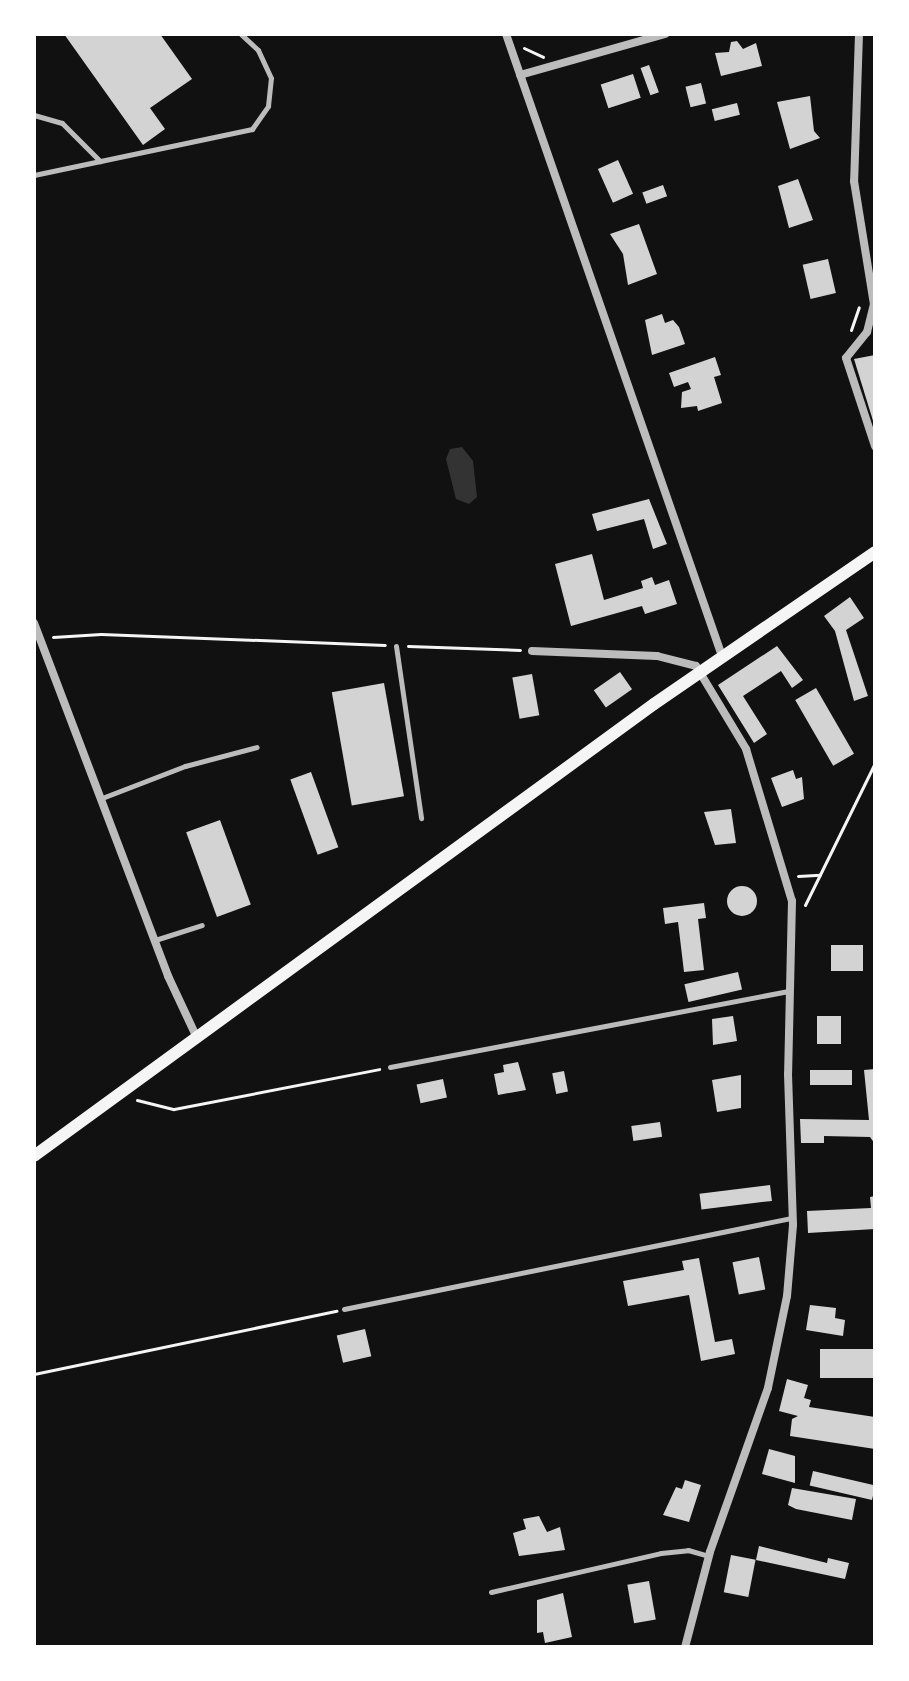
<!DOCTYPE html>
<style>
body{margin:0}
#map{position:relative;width:909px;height:1681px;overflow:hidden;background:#111;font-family:"IBM Plex Sans",sans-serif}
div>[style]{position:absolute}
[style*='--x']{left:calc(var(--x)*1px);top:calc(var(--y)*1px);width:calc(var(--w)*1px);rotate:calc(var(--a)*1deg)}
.water>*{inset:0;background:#333}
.building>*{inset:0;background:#d3d3d3;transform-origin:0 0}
.round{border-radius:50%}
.path>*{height:3px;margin:-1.5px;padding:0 1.5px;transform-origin:1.5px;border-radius:1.5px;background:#f5f5f5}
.service>*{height:5px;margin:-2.5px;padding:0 2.5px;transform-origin:2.5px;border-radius:2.5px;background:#bcbcbc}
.minor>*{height:8px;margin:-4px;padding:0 4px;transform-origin:4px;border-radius:4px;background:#bcbcbc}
.secondary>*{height:12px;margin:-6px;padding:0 6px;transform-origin:6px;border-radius:6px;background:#f5f5f5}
span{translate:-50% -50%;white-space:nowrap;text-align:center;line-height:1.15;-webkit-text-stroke:6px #fff;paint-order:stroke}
.frame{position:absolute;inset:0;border:36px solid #fff;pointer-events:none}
</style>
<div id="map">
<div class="water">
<div style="clip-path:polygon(462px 447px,473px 461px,477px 497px,469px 504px,456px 499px,446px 459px,450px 449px)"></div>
</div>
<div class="building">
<div style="clip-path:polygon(64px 34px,160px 34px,192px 79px,150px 108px,165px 129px,143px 145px)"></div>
<div style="clip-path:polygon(737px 41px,743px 49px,756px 43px,762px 66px,721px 76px,715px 53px,729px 52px,731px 42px)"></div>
<div style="left:649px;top:65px;width:29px;height:9px;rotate:70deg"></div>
<div style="left:633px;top:74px;width:25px;height:34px;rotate:72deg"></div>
<div style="left:701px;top:83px;width:21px;height:16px;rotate:76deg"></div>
<div style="clip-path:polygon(810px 96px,814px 131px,820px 138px,790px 149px,777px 102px)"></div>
<div style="left:737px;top:103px;width:12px;height:26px;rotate:76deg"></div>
<div style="left:618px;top:160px;width:37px;height:22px;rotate:66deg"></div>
<div style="clip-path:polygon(798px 179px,813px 220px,789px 228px,778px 186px)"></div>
<div style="left:663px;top:185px;width:12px;height:22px;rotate:70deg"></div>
<div style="clip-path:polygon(639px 224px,657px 274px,628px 285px,623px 254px,610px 234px)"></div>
<div style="left:828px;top:259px;width:35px;height:26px;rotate:77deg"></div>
<div style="clip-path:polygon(662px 314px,665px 323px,673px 320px,679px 327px,685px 344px,652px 355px,645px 320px)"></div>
<div style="clip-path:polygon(875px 355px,875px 424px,874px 424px,854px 359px)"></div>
<div style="clip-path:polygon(715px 357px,721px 375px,714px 377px,722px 403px,698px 411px,697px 406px,681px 408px,682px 392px,691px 389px,688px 382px,674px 387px,669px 373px)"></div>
<div style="clip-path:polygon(649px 499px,667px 544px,653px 549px,644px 519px,597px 531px,592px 514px)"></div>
<div style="clip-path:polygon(592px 554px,604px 600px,643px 588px,641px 581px,652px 577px,655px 585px,669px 580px,677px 604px,645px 614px,642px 606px,571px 626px,555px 564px)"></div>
<div style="clip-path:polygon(850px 597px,864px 618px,846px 630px,868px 696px,854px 701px,835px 631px,824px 616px)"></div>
<div style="clip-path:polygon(777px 646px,803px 680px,792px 688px,781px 671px,743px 696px,767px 734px,754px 743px,718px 685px)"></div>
<div style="left:620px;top:672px;width:21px;height:32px;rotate:55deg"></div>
<div style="left:532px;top:674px;width:42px;height:20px;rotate:80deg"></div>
<div style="left:384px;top:683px;width:115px;height:53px;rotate:80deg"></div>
<div style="left:816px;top:688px;width:76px;height:24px;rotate:60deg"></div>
<div style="clip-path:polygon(793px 770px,796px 779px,802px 777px,804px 799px,782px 807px,771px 778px)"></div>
<div style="left:311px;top:772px;width:80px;height:22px;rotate:70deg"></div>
<div style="clip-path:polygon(731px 809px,736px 843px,715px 845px,704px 812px)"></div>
<div style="left:220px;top:820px;width:90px;height:36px;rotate:70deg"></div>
<div class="round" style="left:727px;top:886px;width:30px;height:30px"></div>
<div style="clip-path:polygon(704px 903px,706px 918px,698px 919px,704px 970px,684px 972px,678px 922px,665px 924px,663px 908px)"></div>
<div style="left:831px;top:945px;width:32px;height:26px"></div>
<div style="left:738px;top:972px;width:18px;height:55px;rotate:77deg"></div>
<div style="clip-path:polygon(733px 1016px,737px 1041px,713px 1045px,712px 1019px)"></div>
<div style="left:817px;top:1016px;width:24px;height:28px"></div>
<div style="clip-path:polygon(518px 1062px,526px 1090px,498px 1095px,494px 1074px,504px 1072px,503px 1065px)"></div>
<div style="clip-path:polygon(875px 1069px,875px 1144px,870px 1137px,824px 1136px,824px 1143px,801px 1143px,800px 1119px,869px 1120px,864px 1070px)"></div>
<div style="left:852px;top:1070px;width:15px;height:42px;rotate:90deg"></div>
<div style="left:564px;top:1071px;width:21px;height:12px;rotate:79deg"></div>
<div style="clip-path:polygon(741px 1075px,741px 1108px,717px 1112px,712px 1080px)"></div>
<div style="left:443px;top:1079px;width:19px;height:27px;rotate:78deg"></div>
<div style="left:660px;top:1122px;width:15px;height:29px;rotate:82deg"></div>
<div style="left:770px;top:1185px;width:16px;height:71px;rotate:83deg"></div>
<div style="clip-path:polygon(875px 1196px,875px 1229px,808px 1233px,807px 1211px,871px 1208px,870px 1197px)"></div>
<div style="left:759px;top:1257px;width:33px;height:27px;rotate:79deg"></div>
<div style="clip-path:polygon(699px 1258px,715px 1342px,732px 1339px,735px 1354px,701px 1361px,689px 1295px,628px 1306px,623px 1281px,684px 1270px,682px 1261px)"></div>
<div style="clip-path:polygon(810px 1305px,836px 1308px,835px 1318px,845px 1320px,843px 1336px,806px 1330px)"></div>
<div style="left:365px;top:1329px;width:28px;height:29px;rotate:77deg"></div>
<div style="left:875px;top:1349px;width:29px;height:55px;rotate:90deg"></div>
<div style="clip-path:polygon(787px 1379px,808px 1385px,804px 1398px,811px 1400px,809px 1407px,875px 1417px,875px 1449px,790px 1436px,792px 1419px,798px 1416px,779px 1411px)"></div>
<div style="clip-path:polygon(769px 1449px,795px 1456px,795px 1483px,762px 1474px)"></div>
<div style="left:813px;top:1471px;width:64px;height:15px;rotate:13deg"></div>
<div style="clip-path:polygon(685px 1480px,701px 1485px,689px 1522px,663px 1515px,676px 1487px,682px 1489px)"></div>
<div style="clip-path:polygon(792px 1488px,856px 1499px,852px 1520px,796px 1509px,788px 1505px)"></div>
<div style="clip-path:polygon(539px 1516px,547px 1532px,560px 1527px,565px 1550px,519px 1556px,513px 1533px,526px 1529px,523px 1519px)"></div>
<div style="clip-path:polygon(759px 1546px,827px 1563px,828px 1558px,849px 1563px,845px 1579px,756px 1560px)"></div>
<div style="left:731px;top:1555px;width:25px;height:38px;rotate:11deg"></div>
<div style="left:649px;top:1581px;width:39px;height:22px;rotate:80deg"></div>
<div style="clip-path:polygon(563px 1593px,572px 1637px,545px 1643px,543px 1632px,537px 1633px,537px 1600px)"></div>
</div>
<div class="path">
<div style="--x:524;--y:48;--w:21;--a:25"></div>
<div style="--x:851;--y:330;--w:24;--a:-71"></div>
<div style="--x:53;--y:637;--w:48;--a:-3.6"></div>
<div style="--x:101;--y:634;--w:284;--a:2.2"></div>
<div style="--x:408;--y:646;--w:112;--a:2"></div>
<div style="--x:798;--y:876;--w:22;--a:-3"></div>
<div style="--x:805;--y:905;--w:158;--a:-63.8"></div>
<div style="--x:137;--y:1100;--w:38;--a:14"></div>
<div style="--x:174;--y:1109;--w:209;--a:-11"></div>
<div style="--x:34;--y:1374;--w:309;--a:-11.8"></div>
</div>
<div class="service">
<div style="--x:34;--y:115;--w:29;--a:16"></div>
<div style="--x:62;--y:123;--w:54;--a:45"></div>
<div style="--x:34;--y:175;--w:223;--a:-11.9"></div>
<div style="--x:252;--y:129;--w:28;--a:-55"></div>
<div style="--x:268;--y:106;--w:28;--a:-84"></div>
<div style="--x:271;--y:78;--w:31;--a:-115"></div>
<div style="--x:258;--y:50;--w:23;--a:-137"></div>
<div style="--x:396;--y:646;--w:174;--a:81.7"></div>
<div style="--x:102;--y:798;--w:89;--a:-21.1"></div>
<div style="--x:185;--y:766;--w:74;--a:-14.8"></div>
<div style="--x:155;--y:940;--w:49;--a:-17.7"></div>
<div style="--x:390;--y:1067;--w:407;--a:-10.8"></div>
<div style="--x:344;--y:1309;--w:457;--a:-11.5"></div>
<div style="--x:491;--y:1592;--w:174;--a:-12.9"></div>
<div style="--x:661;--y:1553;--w:27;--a:-6"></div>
<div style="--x:688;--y:1550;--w:22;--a:16"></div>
</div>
<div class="minor">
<div style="--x:506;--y:34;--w:658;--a:70.85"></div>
<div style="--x:859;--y:34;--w:147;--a:91.9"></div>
<div style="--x:854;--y:181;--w:125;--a:80.8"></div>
<div style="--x:874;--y:304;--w:29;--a:104"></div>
<div style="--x:867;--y:332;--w:33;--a:129"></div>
<div style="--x:846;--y:358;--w:93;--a:71.8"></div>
<div style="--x:520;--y:75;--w:151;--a:-15.8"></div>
<div style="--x:34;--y:623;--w:378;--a:69.2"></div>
<div style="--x:168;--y:976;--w:68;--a:64.9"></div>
<div style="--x:532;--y:651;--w:125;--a:2.3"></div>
<div style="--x:657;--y:656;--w:40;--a:14.4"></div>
<div style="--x:696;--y:666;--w:97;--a:58.9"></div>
<div style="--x:746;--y:749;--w:159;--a:73.2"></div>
<div style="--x:792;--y:901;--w:173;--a:91.3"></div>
<div style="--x:788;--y:1074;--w:151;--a:88.1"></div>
<div style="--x:793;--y:1225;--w:71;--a:94.8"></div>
<div style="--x:787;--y:1296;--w:94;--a:101.7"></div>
<div style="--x:768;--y:1388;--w:174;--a:109.5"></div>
<div style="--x:710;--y:1552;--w:98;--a:104.7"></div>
</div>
<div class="secondary">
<div style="--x:34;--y:1156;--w:767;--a:-36.09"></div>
<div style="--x:654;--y:704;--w:268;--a:-34.5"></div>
</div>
<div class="frame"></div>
</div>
